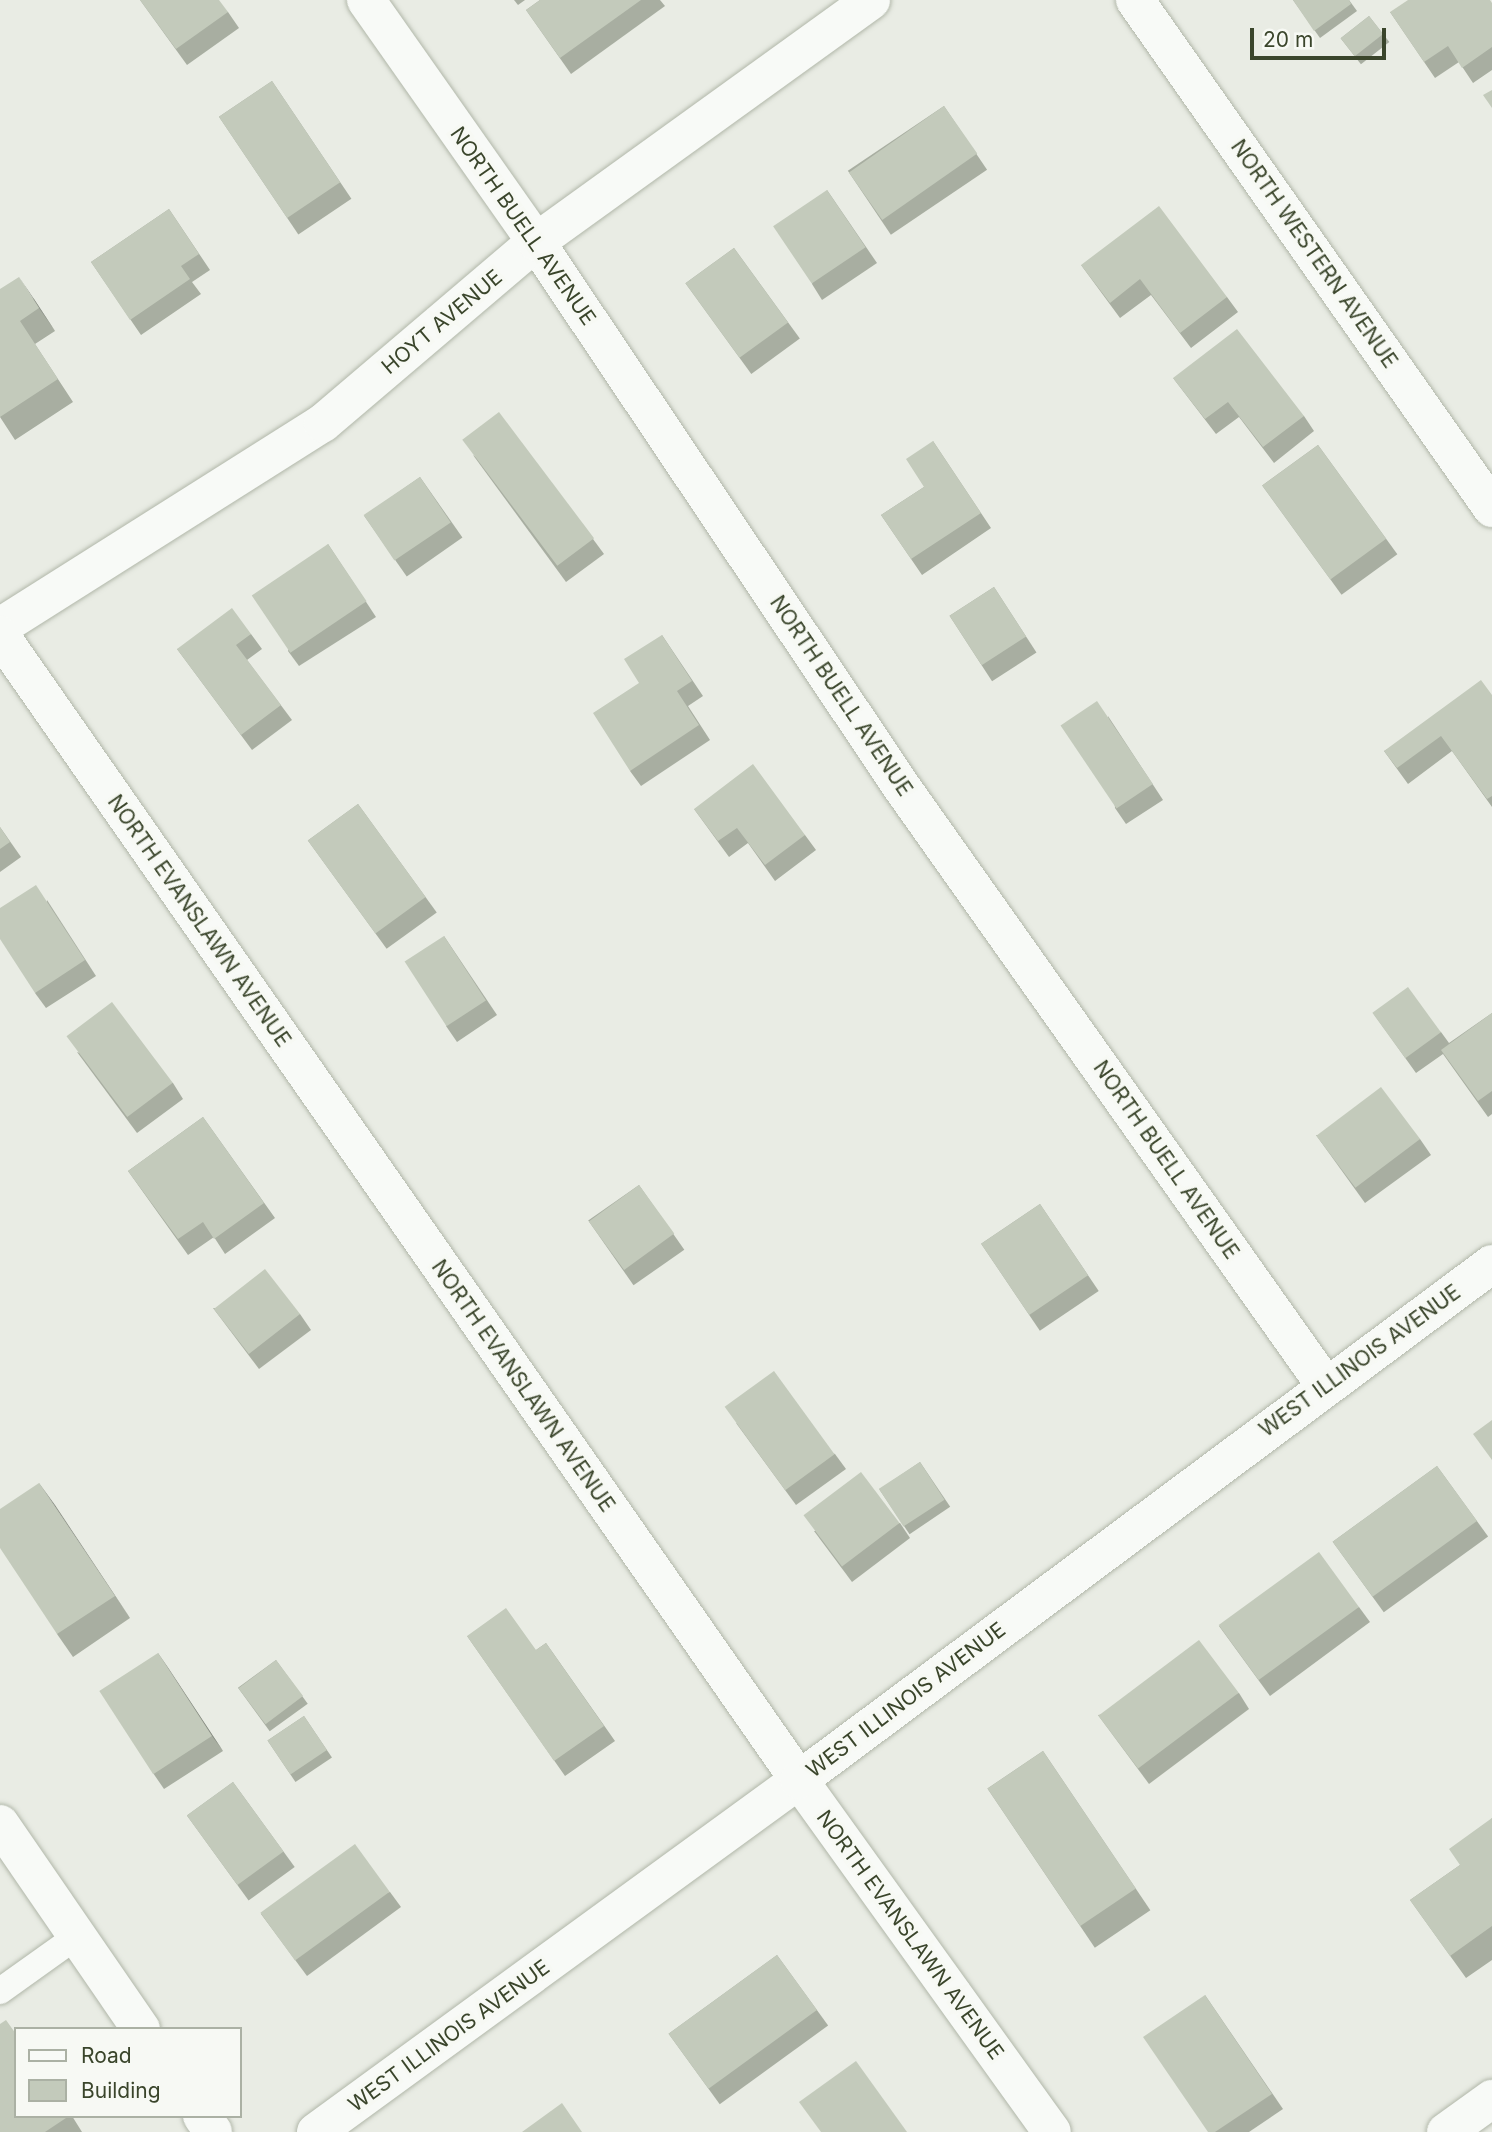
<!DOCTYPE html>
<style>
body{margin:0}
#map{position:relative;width:1492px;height:2132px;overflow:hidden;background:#e9ece4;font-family:Inter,sans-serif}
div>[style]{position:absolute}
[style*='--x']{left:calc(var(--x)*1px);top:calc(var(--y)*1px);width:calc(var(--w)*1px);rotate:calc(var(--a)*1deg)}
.roads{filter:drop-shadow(0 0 2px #b1b7a9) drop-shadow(0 0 2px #b1b7a9)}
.service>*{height:26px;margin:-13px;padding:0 13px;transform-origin:13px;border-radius:13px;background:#f8faf7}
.minor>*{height:38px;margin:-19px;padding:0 19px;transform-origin:19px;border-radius:19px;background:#f8faf7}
.tertiary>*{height:38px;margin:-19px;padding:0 19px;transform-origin:19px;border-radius:19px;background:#f8faf7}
.wall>*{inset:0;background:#a8aea1;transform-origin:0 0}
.shaded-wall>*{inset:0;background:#888d83}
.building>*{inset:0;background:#c3cabb;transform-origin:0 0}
span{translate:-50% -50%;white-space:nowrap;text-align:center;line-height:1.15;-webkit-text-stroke:7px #f7f9f4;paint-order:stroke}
.street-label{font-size:21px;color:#3a452b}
.legend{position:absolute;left:14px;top:2027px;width:228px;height:91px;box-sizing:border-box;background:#f7f9f4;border:2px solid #abb1a4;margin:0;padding:9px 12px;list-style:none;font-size:21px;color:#3a452b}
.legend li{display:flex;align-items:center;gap:14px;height:35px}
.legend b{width:35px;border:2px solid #abb1a4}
.scale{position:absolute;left:1250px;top:28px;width:136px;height:32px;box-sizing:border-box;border:4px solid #3a452b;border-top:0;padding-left:9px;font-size:21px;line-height:24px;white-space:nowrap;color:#3a452b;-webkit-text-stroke:5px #f7f9f4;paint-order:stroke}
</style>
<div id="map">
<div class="roads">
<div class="service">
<div style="--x:0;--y:1991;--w:95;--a:-35.5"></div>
</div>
<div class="minor">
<div style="--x:366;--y:0;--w:296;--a:54.9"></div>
<div style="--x:536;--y:242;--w:659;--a:56.14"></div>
<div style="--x:903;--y:789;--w:730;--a:54.7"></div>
<div style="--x:1135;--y:0;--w:621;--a:54.9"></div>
<div style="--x:0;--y:627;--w:382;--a:-32.3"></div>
<div style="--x:323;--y:423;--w:280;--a:-40.4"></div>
<div style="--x:536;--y:242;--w:413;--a:-35.8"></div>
<div style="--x:0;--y:635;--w:1396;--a:55.09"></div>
<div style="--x:799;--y:1780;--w:433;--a:54.3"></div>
<div style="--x:0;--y:1824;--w:249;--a:55.5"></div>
<div style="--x:202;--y:2116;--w:19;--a:55"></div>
<div style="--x:1446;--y:2132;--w:57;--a:-35.7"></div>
</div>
<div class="tertiary">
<div style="--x:316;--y:2132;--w:598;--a:-36.08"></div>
<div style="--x:799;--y:1780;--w:864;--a:-36.67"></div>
</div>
</div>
<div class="wall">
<div style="clip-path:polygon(140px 0,228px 12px,239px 28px,187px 65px)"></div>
<div style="clip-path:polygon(514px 0,525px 0,518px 5px)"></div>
<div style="clip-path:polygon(540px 0,660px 0,665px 6px,571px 74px,526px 10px)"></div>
<div style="clip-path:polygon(1293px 0,1349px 0,1357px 11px,1320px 38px)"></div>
<div style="clip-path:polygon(1492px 3px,1492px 70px,1473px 83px,1459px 62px,1435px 78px,1390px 12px)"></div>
<div style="left:1369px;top:16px;width:33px;height:36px;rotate:52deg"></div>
<div style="left:272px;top:81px;width:142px;height:64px;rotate:56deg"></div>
<div style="left:944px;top:106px;width:77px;height:116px;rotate:56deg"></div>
<div style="clip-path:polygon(827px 190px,877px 263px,822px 300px,812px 284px)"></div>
<div style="clip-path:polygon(169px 209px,210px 270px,192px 282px,201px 294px,141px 335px,91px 262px)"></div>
<div style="left:734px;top:248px;width:112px;height:60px;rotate:54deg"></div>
<div style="clip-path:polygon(1081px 265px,1227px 297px,1238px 312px,1191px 348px,1151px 295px,1120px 318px)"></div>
<div style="clip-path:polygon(0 289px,34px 299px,55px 331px,35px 344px,73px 402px,15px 440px,0 417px)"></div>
<div style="clip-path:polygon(1173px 378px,1304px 416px,1314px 431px,1274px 463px,1239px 417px,1216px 434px)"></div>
<div style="clip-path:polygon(933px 441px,991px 528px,922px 575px,881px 515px,924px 487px)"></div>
<div style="left:1318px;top:445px;width:135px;height:69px;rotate:54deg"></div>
<div style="clip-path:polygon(473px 455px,593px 539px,604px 554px,566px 582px)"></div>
<div style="left:420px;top:477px;width:74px;height:68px;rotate:55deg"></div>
<div style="clip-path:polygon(328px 544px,376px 617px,299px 666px,288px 651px)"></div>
<div style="left:994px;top:587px;width:78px;height:53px;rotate:57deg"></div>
<div style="clip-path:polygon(251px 634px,262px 649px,247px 660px,292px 720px,252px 750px,177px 649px)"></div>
<div style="clip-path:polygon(662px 635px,703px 696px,688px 706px,710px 740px,641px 786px,630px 771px,639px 683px)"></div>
<div style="clip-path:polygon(1492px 695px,1492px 807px,1452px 751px,1408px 784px,1384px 751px)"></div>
<div style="clip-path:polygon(1108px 716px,1163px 800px,1126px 824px,1115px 808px)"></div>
<div style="left:358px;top:804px;width:134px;height:62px;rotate:54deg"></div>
<div style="clip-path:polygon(694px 809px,805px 835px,816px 850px,775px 881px,748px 843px,729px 857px)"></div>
<div style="clip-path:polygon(0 827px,21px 857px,0 872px)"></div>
<div style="clip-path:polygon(47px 900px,96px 976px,46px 1008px,35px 993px)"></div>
<div style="clip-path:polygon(444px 936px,497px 1015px,457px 1042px,446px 1026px)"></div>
<div style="clip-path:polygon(1373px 1013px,1441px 1032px,1449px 1043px,1492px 1013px,1492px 1114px,1488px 1117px,1443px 1054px,1416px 1073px)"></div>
<div style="clip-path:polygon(77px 1052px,173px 1083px,183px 1099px,137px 1133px)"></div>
<div style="clip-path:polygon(203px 1117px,275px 1218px,225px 1254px,214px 1237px,188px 1255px,128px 1171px)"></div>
<div style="clip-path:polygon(1316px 1135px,1420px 1139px,1431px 1155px,1365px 1203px)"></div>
<div style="left:639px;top:1185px;width:79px;height:62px;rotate:55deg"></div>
<div style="left:1040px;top:1204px;width:105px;height:71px;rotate:56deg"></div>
<div style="clip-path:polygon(213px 1308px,300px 1314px,311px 1330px,259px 1369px)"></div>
<div style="clip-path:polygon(736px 1423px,835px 1454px,846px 1469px,796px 1505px)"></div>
<div style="left:920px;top:1462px;width:54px;height:49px;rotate:56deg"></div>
<div style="left:1437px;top:1466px;width:87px;height:129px;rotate:54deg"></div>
<div style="clip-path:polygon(39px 1483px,130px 1618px,73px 1657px,57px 1634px)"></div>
<div style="clip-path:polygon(900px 1523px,910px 1538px,852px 1582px,814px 1531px)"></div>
<div style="clip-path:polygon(1359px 1607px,1370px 1622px,1270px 1696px,1219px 1626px)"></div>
<div style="clip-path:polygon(467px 1636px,536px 1650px,546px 1643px,615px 1741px,565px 1776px)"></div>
<div style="clip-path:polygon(158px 1653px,223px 1751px,164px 1789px,153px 1773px)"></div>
<div style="left:276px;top:1660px;width:54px;height:47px;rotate:54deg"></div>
<div style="clip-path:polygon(1239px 1693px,1249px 1709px,1149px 1784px,1098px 1715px)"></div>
<div style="left:304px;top:1716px;width:50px;height:44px;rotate:56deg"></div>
<div style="left:1043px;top:1751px;width:192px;height:67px;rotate:56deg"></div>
<div style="left:233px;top:1782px;width:105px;height:57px;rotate:54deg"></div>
<div style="clip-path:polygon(1492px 1818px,1492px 1960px,1466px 1978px,1410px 1900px,1460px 1865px)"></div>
<div style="clip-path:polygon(390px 1892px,401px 1907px,307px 1976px,261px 1914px)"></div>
<div style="left:777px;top:1955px;width:87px;height:134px;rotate:54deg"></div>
<div style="clip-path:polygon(1205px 1995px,1283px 2109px,1249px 2132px,1208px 2132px)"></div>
<div style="clip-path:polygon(16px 2116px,72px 2116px,82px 2132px,0 2132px)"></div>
</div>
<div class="shaded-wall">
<div style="clip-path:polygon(19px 277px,34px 299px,55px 331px,39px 308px)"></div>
<div style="clip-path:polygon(39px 1483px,55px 1505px,130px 1618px,115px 1596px)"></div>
<div style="clip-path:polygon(158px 1653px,169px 1669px,223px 1751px,212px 1736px)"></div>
</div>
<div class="building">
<div style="clip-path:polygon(140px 0,219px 0,228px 12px,176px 49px)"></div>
<div style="clip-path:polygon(540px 0,641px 0,560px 58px,526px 10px)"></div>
<div style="clip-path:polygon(1293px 0,1349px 0,1351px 4px,1314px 31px)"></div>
<div style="clip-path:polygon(1408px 0,1490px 0,1492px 3px,1492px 47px,1462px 68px,1448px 46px,1424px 62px,1390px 12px)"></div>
<div style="left:1369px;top:16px;width:23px;height:36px;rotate:52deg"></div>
<div style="left:272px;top:81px;width:122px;height:64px;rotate:56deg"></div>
<div style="clip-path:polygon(1492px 90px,1492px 108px,1483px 95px)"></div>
<div style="left:944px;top:106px;width:58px;height:116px;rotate:55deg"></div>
<div style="left:827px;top:190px;width:69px;height:65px;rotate:56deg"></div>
<div style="clip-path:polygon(1159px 206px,1227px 297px,1180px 333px,1140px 279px,1110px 303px,1081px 265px)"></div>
<div style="clip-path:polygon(169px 209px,199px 254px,181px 266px,190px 279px,130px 320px,91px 262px)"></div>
<div style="left:734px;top:248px;width:92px;height:60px;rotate:54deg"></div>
<div style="clip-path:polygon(19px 277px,39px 308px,20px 321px,58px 379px,0 417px,0 289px)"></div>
<div style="clip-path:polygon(1237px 329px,1304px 416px,1263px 447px,1228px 402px,1205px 419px,1173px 378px)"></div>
<div style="left:499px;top:412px;width:158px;height:46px;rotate:53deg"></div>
<div style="clip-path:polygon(933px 441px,981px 513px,911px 559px,881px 515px,924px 487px,906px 459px)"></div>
<div style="left:1318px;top:445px;width:116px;height:69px;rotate:54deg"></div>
<div style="left:420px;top:477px;width:55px;height:68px;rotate:56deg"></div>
<div style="left:328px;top:544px;width:69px;height:92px;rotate:56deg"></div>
<div style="left:994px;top:587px;width:59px;height:53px;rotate:57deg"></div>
<div style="clip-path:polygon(232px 608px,251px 634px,236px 645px,281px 705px,241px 735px,177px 649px)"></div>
<div style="clip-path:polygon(662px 635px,692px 681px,677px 691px,699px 725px,630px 771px,593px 713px,639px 683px,624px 659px)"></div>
<div style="clip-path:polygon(1481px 680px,1492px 695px,1492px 796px,1487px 799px,1441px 736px,1397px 768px,1384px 751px)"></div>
<div style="left:1097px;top:701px;width:100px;height:44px;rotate:56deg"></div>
<div style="clip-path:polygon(753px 764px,805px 835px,765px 865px,737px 828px,718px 841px,694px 809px)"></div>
<div style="left:358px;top:804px;width:115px;height:62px;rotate:54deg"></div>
<div style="clip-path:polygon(0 827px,10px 842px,0 849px)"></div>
<div style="clip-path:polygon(36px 885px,85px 960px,35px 993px,0 939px,0 908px)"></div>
<div style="left:444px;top:936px;width:77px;height:47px;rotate:57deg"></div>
<div style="left:1408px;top:987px;width:56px;height:44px;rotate:54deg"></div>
<div style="left:112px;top:1002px;width:101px;height:57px;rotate:53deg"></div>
<div style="clip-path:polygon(1492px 1013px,1492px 1091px,1478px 1101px,1441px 1050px)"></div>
<div style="left:1381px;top:1087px;width:65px;height:81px;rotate:53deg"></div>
<div style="clip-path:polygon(203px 1117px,264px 1203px,214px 1239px,203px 1222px,178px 1239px,128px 1171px)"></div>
<div style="left:639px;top:1185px;width:60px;height:62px;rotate:54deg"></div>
<div style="left:1040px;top:1204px;width:86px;height:71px;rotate:56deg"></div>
<div style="left:265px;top:1269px;width:57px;height:65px;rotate:52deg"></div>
<div style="left:774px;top:1371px;width:103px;height:61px;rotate:54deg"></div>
<div style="clip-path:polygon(1492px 1420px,1492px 1460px,1473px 1434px)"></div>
<div style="left:920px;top:1462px;width:45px;height:49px;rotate:57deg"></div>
<div style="left:1437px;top:1466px;width:68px;height:129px;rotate:54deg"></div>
<div style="left:861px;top:1472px;width:64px;height:72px;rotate:53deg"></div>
<div style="clip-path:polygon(39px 1483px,115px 1596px,57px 1634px,0 1548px,0 1509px)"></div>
<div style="left:1319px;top:1552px;width:68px;height:124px;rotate:54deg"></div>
<div style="clip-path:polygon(506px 1608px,536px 1650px,546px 1643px,604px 1726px,554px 1761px,467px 1636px)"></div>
<div style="left:1199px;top:1640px;width:66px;height:126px;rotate:53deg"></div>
<div style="left:158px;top:1653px;width:99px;height:70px;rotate:57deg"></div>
<div style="left:276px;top:1660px;width:45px;height:47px;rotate:53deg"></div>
<div style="left:304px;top:1716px;width:41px;height:44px;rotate:56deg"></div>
<div style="left:1043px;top:1751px;width:166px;height:67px;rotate:56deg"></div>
<div style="left:233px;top:1782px;width:86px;height:57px;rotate:54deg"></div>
<div style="clip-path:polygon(1492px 1818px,1492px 1926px,1450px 1956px,1410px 1900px,1460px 1865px,1449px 1849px)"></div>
<div style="left:355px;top:1844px;width:59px;height:117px;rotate:54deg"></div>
<div style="left:777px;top:1955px;width:68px;height:134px;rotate:54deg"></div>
<div style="clip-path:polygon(1205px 1995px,1272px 2094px,1215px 2132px,1208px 2132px,1143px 2037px)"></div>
<div style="clip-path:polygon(6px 2020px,16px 2034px,16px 2116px,69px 2116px,45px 2132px,0 2132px,0 2024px)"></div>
<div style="clip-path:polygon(856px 2061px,907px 2132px,821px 2132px,799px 2102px)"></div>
<div style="clip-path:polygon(562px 2103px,582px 2132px,522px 2132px)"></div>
</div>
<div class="street-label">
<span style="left:523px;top:226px;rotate:55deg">NORTH BUELL AVENUE</span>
<span style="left:1314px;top:254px;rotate:55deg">NORTH WESTERN AVENUE</span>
<span style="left:442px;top:322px;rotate:-40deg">HOYT AVENUE</span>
<span style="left:841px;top:696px;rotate:56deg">NORTH BUELL AVENUE</span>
<span style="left:199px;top:921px;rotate:55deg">NORTH EVANSLAWN AVENUE</span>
<span style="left:1166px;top:1160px;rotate:55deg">NORTH BUELL AVENUE</span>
<span style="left:1360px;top:1361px;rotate:-36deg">WEST ILLINOIS AVENUE</span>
<span style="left:523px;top:1386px;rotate:55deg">NORTH EVANSLAWN AVENUE</span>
<span style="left:906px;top:1700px;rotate:-37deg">WEST ILLINOIS AVENUE</span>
<span style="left:910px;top:1935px;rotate:54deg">NORTH EVANSLAWN AVENUE</span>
<span style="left:449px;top:2036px;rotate:-36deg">WEST ILLINOIS AVENUE</span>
</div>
<ul class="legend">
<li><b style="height:9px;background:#f8faf7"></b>Road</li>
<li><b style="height:19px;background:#c3cabb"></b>Building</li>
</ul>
<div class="scale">20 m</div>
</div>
